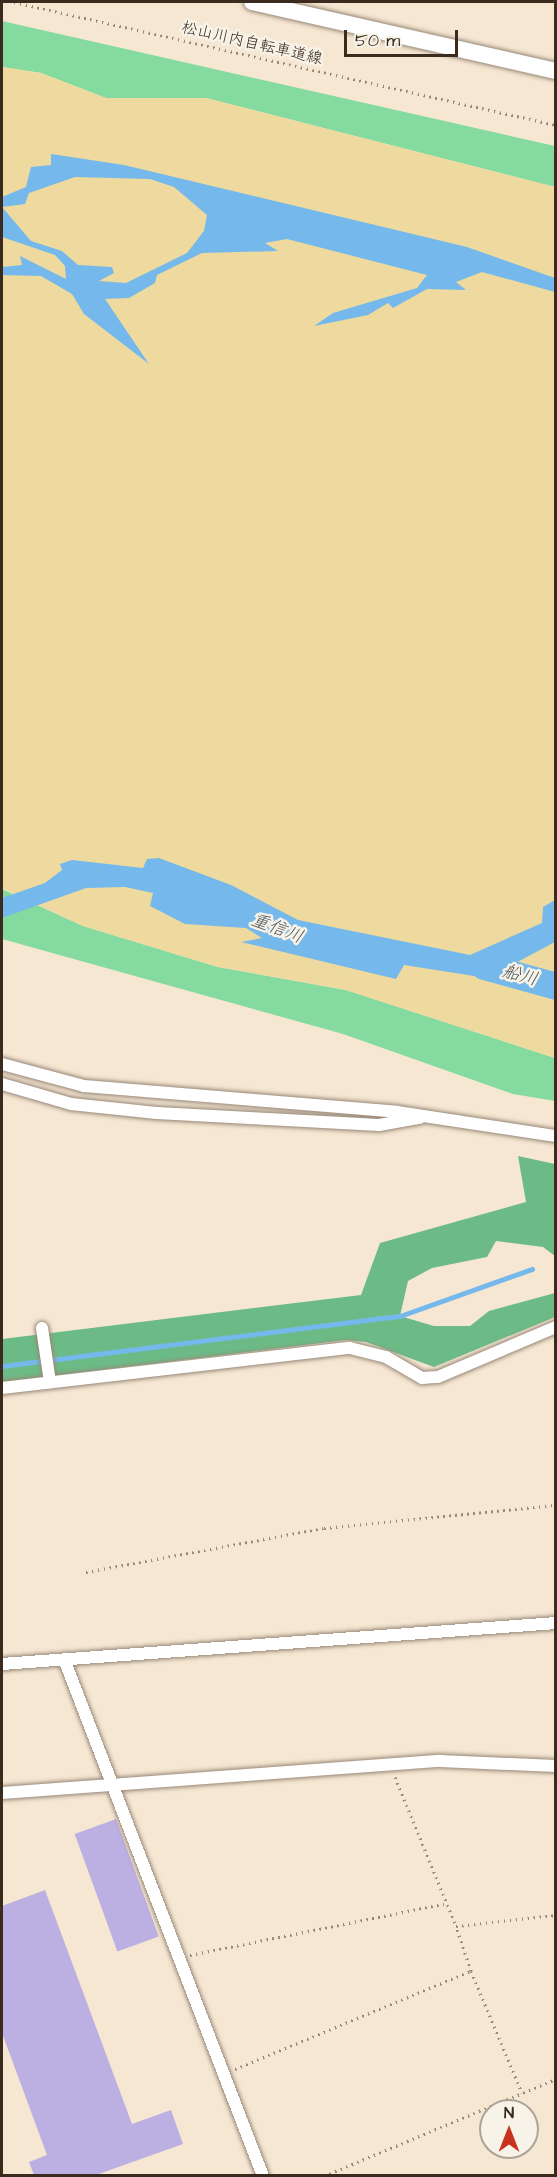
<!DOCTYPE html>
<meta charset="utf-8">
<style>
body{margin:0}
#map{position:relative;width:557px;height:2177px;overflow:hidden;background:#f6e7d3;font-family:"Architects Daughter","Klee One",sans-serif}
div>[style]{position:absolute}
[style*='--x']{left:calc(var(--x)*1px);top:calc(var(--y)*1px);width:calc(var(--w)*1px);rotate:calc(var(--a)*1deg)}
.green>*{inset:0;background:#85db9f}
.forest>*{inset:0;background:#6cbb86}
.sand>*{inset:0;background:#eeda9e}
.water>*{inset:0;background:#75b8eb}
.stream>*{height:4.5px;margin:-2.25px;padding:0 2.25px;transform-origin:2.25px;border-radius:2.25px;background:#75b8eb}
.river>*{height:27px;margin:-13.5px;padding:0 13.5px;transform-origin:13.5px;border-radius:13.5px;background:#75b8eb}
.building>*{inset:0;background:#bcafe2;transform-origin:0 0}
.path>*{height:3px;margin-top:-1.5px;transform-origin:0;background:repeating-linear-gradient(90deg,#988878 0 1.5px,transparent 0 6px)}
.roads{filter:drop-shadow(0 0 2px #988878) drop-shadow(0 0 2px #988878)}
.street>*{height:12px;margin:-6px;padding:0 6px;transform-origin:6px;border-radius:6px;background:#fff}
.secondary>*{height:16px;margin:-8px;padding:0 8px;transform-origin:8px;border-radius:8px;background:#fff}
span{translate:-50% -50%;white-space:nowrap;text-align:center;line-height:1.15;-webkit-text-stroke:5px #f7f3e8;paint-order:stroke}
.street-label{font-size:16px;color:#3b2a1e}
.water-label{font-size:18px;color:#4c555c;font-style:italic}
.frame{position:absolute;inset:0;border:3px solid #3b2a1e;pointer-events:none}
.north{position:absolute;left:479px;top:2099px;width:60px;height:60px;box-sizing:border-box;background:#f7f3e8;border:2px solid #aca397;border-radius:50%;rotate:0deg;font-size:16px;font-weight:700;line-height:24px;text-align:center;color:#3b2a1e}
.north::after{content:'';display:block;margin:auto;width:21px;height:27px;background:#c8321e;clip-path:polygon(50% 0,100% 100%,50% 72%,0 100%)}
.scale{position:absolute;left:344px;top:30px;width:114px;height:27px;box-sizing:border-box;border:3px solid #3b2a1e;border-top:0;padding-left:8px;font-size:18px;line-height:21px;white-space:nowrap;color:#3b2a1e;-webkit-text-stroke:4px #f7f3e8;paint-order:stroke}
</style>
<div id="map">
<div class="green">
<div style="clip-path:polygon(2px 21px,555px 146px,555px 187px,206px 98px,106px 98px,41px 73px,2px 67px)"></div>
<div style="clip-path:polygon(2px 889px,83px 926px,218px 967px,346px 990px,555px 1058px,555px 1101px,513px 1094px,343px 1034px,2px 939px)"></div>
</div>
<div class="forest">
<div style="clip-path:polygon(518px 1156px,555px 1164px,555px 1256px,543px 1247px,496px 1241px,487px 1257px,432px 1268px,408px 1281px,400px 1316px,434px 1326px,470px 1326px,489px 1311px,555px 1293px,555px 1317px,434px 1367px,366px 1342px,346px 1340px,2px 1382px,2px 1339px,361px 1295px,380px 1243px,526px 1202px)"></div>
</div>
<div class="sand">
<div style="clip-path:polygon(2px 67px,41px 73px,106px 98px,206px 98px,555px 187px,555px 1058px,346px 990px,218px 967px,83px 926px,2px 888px)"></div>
</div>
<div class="water">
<div style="clip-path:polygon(evenodd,51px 154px,124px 165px,467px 247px,555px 278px,555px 292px,482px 272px,456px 282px,466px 290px,427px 289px,393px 308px,388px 303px,368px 315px,314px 326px,333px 313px,417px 288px,427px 275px,287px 239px,265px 243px,278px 251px,202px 253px,157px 275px,155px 283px,129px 298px,105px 299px,149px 364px,84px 314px,72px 294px,41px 276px,2px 275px,2px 267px,22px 265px,20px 256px,66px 279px,65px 266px,55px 255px,2px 237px,2px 197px,26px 187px,31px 167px,51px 165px,51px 154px,75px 177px,150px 179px,174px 187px,207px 215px,204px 231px,187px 253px,126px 283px,99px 281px,114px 273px,112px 267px,78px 265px,62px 251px,31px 241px,2px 207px,25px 204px,29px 193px,75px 177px)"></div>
<div style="clip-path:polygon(159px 858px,231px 885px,298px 920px,470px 955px,542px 923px,543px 907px,555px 900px,555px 942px,487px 978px,404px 965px,396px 979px,241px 942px,262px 938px,246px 928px,185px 924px,150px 906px,153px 893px,125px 887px,86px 888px,2px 918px,2px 898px,45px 883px,62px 870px,60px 864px,72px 860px,143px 868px,147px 859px)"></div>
</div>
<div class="stream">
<div style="--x:2;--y:1366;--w:401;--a:-7.2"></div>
<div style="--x:400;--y:1316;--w:140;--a:-19.6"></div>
</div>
<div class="river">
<div style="--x:484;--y:966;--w:75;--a:15.5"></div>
</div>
<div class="building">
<div style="left:116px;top:1819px;width:125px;height:44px;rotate:70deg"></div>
<div style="clip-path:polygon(45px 1890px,132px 2124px,171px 2110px,183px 2144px,96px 2175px,34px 2175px,29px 2162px,47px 2155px,2px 2033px,2px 1906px)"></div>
</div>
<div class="path">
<div style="--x:14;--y:2;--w:556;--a:12.79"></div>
<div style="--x:86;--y:1572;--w:242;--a:-10.5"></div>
<div style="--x:324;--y:1528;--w:233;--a:-5.7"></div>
<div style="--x:395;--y:1777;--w:161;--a:67.7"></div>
<div style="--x:456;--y:1926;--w:101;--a:-6.3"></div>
<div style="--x:190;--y:1955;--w:259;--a:-11.4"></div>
<div style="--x:471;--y:1971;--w:132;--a:67.3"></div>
<div style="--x:235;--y:2069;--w:256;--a:-22.6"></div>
<div style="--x:471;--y:1971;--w:47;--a:-108.4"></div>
<div style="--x:324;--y:2176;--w:251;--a:-22.7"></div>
</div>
<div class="roads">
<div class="street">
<div style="--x:2;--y:1064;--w:85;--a:15"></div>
<div style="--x:84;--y:1086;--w:314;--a:4.7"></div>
<div style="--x:397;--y:1112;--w:161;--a:8.6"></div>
<div style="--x:2;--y:1084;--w:72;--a:16.2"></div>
<div style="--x:71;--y:1104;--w:86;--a:6"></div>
<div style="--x:157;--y:1113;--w:222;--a:3.1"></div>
<div style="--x:379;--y:1125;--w:41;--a:-9.9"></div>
<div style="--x:42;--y:1328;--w:55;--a:81.6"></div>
<div style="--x:2;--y:1388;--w:350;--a:-6.6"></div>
<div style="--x:350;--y:1348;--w:37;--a:14"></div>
<div style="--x:386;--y:1357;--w:42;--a:30.3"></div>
<div style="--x:422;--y:1378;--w:16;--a:-4"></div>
<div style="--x:438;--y:1377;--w:128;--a:-23"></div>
<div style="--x:64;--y:1659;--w:554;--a:68.95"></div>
<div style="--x:2;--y:1664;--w:556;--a:-4.23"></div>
<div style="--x:2;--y:1793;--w:439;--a:-4.2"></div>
<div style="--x:440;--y:1761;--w:116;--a:2.5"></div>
</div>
<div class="secondary">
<div style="--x:252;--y:2;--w:312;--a:12.8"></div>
</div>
</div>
<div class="street-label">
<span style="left:252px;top:43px;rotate:13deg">松山川内自転車道線</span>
</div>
<div class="water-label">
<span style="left:277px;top:929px;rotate:21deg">重信川</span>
<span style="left:520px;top:976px;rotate:15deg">船川</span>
</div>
<div class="frame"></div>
<div class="north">N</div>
<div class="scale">50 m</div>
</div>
